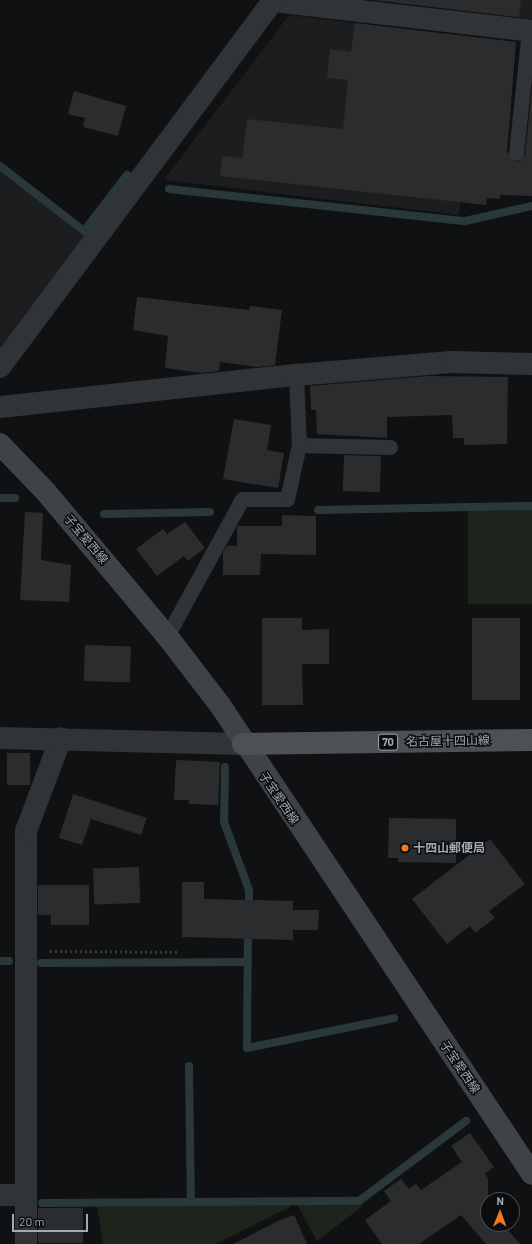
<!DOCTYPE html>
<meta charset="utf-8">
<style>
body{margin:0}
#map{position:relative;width:532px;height:1244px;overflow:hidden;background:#101112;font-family:Barlow,"Noto Sans JP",sans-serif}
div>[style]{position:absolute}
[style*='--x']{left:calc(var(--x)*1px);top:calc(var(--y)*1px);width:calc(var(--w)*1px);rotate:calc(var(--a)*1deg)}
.built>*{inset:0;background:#1c1d1f}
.green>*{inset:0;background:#1d241c;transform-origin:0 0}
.stream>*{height:8px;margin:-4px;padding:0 4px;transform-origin:4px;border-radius:4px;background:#2a383a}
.building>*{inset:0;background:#2b2c2e;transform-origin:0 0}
.path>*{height:2.5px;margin-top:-1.25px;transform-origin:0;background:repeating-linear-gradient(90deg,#373b3e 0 2px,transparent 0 5px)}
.service>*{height:15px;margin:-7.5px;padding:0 7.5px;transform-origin:7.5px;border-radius:7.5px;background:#313437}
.minor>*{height:22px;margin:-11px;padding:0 11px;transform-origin:11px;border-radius:11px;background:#313437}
.tertiary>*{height:22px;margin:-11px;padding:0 11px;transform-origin:11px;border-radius:11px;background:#313437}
.secondary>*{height:22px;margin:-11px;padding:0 11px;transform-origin:11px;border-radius:11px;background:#3f4347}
.primary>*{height:22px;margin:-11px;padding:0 11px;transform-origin:11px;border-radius:11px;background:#4d5156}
.dots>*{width:11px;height:11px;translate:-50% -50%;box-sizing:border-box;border:2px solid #0b0c0d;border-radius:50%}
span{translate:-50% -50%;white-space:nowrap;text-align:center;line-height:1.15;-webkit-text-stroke:3px #0b0c0d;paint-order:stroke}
.shield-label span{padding:1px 3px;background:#0b0c0d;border:1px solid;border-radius:3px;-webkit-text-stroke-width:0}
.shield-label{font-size:11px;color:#a1abb3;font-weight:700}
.street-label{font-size:12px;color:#a1abb3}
.poi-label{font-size:12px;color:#a1abb3;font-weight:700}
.left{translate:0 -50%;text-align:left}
.north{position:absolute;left:480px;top:1192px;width:40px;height:40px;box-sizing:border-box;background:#0b0c0d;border:1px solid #474c4f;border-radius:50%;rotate:1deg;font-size:11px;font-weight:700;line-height:16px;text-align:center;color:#a1abb3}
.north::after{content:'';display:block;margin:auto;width:14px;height:18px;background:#f67624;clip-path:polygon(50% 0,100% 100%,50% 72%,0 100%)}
.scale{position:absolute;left:12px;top:1214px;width:76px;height:18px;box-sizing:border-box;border:2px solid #a1abb3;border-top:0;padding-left:5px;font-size:12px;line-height:14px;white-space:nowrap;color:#a1abb3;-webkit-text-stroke:3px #0b0c0d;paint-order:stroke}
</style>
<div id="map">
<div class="built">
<div style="clip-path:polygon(371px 0,532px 0,532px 19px)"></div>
<div style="clip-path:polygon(289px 15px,482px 39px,459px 215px,164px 180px)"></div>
<div style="clip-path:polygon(0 170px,88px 237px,0 353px)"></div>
</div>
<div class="green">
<div style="left:532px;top:509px;width:95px;height:64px;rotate:90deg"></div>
<div style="clip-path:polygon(290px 1203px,290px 1207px,216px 1244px,103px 1244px,97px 1206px)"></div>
<div style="clip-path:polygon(297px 1204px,364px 1205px,317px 1241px)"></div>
</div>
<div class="stream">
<div style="--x:0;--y:166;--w:106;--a:37.7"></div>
<div style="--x:84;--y:231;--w:71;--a:-52.5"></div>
<div style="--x:169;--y:189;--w:298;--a:6.2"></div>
<div style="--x:465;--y:221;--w:69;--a:-12.6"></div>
<div style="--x:0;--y:498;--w:15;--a:0"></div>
<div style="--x:318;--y:510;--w:214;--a:-1.1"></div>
<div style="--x:104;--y:514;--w:106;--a:-1.1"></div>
<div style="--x:225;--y:767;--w:55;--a:91"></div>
<div style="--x:224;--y:822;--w:72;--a:69.8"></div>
<div style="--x:249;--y:890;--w:19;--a:90"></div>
<div style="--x:248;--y:929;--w:119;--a:90.5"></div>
<div style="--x:247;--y:1048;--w:150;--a:-11.5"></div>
<div style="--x:0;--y:961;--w:9;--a:0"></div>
<div style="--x:41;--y:963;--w:207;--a:-0.3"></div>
<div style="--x:189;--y:1066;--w:135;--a:89.2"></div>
<div style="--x:42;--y:1203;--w:317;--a:-0.4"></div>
<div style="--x:359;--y:1201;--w:134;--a:-36.8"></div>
</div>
<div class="building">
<div style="clip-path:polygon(374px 0,521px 0,519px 17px)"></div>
<div style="clip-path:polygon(355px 23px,516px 42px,507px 152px,515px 162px,520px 161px,525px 154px,532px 87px,532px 196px,500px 195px,500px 199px,487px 198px,486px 205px,220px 176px,222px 156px,242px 158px,247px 119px,343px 129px,348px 80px,327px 78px,330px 49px,351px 52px)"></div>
<div style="clip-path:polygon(74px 91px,126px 106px,118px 136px,83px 127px,85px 118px,68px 114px)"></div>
<div style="clip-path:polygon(137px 297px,249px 310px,250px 306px,282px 310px,275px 365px,258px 367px,220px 362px,219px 371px,202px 373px,165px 368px,168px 336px,133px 330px)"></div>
<div style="clip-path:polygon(428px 376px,508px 377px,507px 444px,464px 445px,464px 438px,453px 438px,452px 415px,387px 417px,387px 438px,317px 434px,316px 410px,311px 410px,310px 386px)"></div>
<div style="clip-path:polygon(234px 419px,271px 425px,267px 450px,284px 453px,278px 488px,223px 479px)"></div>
<div style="left:344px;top:455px;width:37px;height:36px;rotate:2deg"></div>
<div style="clip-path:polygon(25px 512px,43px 513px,41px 560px,71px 565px,69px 602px,20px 600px)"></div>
<div style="clip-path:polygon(282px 515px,316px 516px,316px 555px,261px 554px,260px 575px,223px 575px,223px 552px,227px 546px,237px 546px,237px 526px,282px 526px)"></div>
<div style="clip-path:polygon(185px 522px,205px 548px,188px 561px,184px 556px,157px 576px,136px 549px,163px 529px,167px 534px)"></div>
<div style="clip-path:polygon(262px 618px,302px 618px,302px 630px,329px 629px,329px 664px,302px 664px,303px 705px,262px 705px)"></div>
<div style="left:472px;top:618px;width:48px;height:82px"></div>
<div style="left:85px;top:645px;width:46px;height:36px;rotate:2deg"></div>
<div style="left:7px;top:753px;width:23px;height:32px"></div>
<div style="clip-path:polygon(176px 760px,220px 762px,218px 805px,189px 804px,189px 800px,174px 800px)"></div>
<div style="clip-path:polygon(73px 794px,147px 818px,141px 835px,91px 819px,82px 845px,59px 838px)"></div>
<div style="clip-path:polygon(389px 818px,456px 819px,456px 863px,398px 862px,398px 858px,388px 858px)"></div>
<div style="clip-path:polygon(490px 839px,525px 884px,489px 911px,495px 918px,475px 933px,470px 926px,447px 944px,412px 899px)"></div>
<div style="left:139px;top:867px;width:36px;height:46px;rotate:88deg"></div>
<div style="clip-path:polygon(182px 882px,204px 882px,204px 899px,293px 901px,293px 910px,319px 910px,318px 930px,293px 930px,293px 940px,182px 937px)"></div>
<div style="clip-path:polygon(38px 885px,89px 885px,89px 925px,51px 925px,51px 915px,38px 915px)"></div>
<div style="clip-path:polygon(470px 1133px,494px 1167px,485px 1174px,488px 1178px,488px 1224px,503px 1224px,520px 1244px,486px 1244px,461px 1215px,419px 1244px,382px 1244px,365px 1220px,391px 1201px,384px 1191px,401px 1179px,409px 1189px,416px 1184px,421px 1190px,462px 1162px,451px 1146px)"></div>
<div style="left:38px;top:1208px;width:45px;height:35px"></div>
<div style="clip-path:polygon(294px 1215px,307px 1244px,233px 1244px,280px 1220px)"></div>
</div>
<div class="path">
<div style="--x:50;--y:951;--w:130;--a:0.4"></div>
</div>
<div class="service">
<div style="--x:516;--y:153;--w:124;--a:-84"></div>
<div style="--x:299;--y:445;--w:91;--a:1.3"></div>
<div style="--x:167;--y:636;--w:156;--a:-61.3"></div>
<div style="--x:242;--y:499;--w:45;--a:0"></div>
<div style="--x:287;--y:499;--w:55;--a:-77.5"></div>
<div style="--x:299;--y:445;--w:70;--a:-92.5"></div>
</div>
<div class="minor">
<div style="--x:274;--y:1;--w:260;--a:6.6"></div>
<div style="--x:0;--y:407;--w:298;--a:-6.2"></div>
<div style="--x:296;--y:375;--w:156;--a:-4.8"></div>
<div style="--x:451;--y:362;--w:81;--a:1.4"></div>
<div style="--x:0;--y:1195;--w:26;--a:0"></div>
<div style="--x:26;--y:1244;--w:413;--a:-90"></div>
<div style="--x:26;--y:831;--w:99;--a:-69.4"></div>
</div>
<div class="tertiary">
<div style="--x:0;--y:367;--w:458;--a:-53.3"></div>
<div style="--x:0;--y:738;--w:243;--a:1.4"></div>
</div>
<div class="secondary">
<div style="--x:0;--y:444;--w:66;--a:46.2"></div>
<div style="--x:46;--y:492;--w:188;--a:50"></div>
<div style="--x:167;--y:636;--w:87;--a:52.5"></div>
<div style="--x:220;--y:705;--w:563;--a:56.37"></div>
</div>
<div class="primary">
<div style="--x:243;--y:744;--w:289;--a:-0.8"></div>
</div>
<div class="dots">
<div style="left:405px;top:848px;background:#f67624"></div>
</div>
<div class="shield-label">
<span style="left:388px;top:742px">70</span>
</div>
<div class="street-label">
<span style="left:86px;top:539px;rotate:50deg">子宝愛西線</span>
<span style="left:448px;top:741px;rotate:-1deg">名古屋十四山線</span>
<span style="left:279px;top:798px;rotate:56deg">子宝愛西線</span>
<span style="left:460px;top:1067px;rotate:56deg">子宝愛西線</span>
</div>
<div class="poi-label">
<span class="left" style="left:413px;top:848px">十四山郵便局</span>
</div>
<div class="north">N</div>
<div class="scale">20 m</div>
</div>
